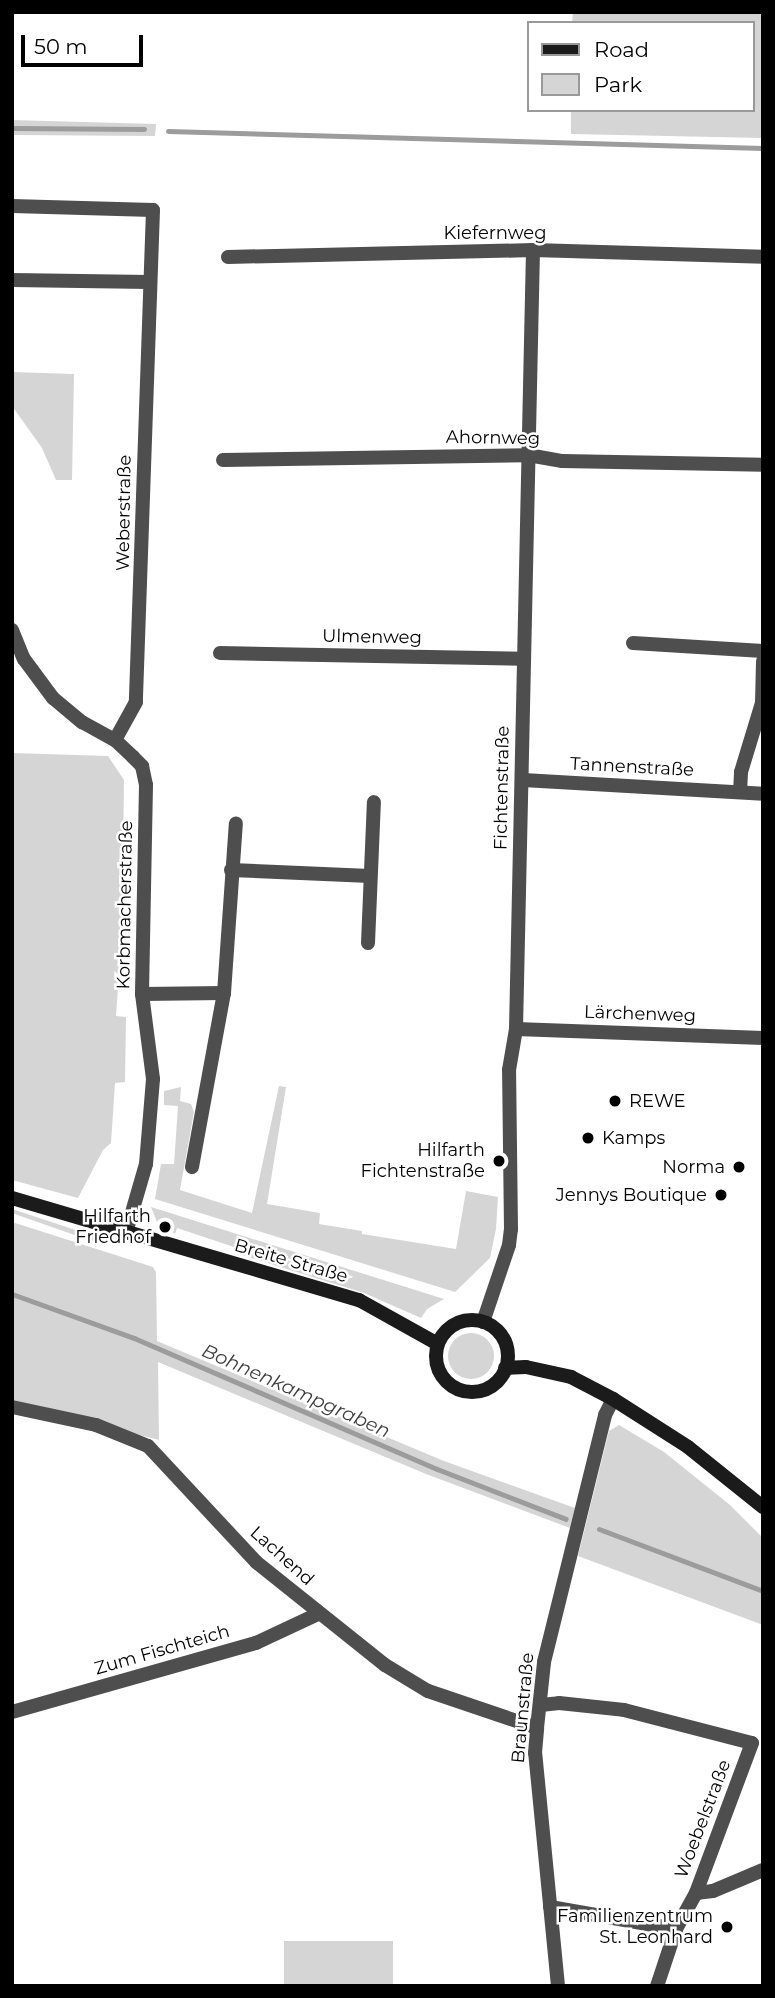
<!DOCTYPE html>
<meta charset="utf-8">
<style>
body{margin:0}
#map{position:relative;width:775px;height:1998px;overflow:hidden;background:#fff;font-family:Montserrat,sans-serif}
div>[style]{position:absolute}
[style*='--x']{left:calc(var(--x)*1px);top:calc(var(--y)*1px);width:calc(var(--w)*1px);rotate:calc(var(--a)*1deg)}
.green>*{inset:0;background:#d5d5d5;transform-origin:0 0}
.round{border-radius:50%}
.stream>*{height:5px;margin:-2.5px;padding:0 2.5px;transform-origin:2.5px;border-radius:2.5px;background:#9c9c9c}
.minor>*{height:14px;margin:-7px;padding:0 7px;transform-origin:7px;border-radius:7px;background:#4e4e4e}
.secondary>*{height:14px;margin:-7px;padding:0 7px;transform-origin:7px;border-radius:7px;background:#1b1b1b}
.secondary>.ring{margin:-7px;padding:0;box-sizing:content-box;background:none;border:14px solid #1b1b1b;border-radius:50%}
.dots>*{width:19px;height:19px;translate:-50% -50%;box-sizing:border-box;border:4px solid #fff;border-radius:50%}
span{translate:-50% -50%;white-space:nowrap;text-align:center;line-height:1.15;-webkit-text-stroke:5px #fff;paint-order:stroke}
.street-label{font-size:18px;color:#000}
.poi-label{font-size:18px;color:#000}
.left{translate:0 -50%;text-align:left}
.right{translate:-100% -50%;text-align:right}
.water-label{font-size:19px;color:#3d3d3d;font-style:italic}
.frame{position:absolute;inset:0;border:14px solid #000;pointer-events:none}
.legend{position:absolute;left:527px;top:21px;width:228px;height:91px;box-sizing:border-box;background:#fff;border:2px solid #999;margin:0;padding:9px 12px;list-style:none;font-size:21px;color:#000}
.legend li{display:flex;align-items:center;gap:14px;height:35px}
.legend b{width:35px;border:2px solid #999}
.scale{position:absolute;left:21px;top:35px;width:122px;height:32px;box-sizing:border-box;border:4px solid #000;border-top:0;padding-left:9px;font-size:21px;line-height:24px;white-space:nowrap;color:#000;-webkit-text-stroke:5px #fff;paint-order:stroke}
</style>
<div id="map">
<div class="green">
<div style="clip-path:polygon(573px 12px,763px 12px,763px 138px,571px 134px,571px 110px,752px 110px,752px 23px,572px 23px)"></div>
<div style="clip-path:polygon(12px 120px,156px 124px,155px 136px,12px 135px)"></div>
<div style="clip-path:polygon(12px 372px,74px 374px,72px 480px,56px 480px,42px 448px,12px 406px)"></div>
<div style="clip-path:polygon(12px 753px,108px 756px,124px 780px,122px 931px,116px 1016px,126px 1017px,125px 1082px,115px 1083px,111px 1143px,103px 1150px,78px 1198px,12px 1180px)"></div>
<div style="clip-path:polygon(279px 1086px,286px 1087px,267px 1204px,320px 1213px,319px 1224px,362px 1231px,362px 1234px,456px 1249px,466px 1191px,498px 1197px,496px 1229px,490px 1258px,455px 1292px,155px 1199px,161px 1164px,174px 1164px,178px 1106px,164px 1105px,164px 1091px,181px 1087px,180px 1101px,191px 1104px,194px 1112px,180px 1190px,252px 1213px)"></div>
<div style="clip-path:polygon(151px 1207px,444px 1299px,427px 1309px,421px 1318px,364px 1293px,242px 1255px,243px 1250px,177px 1228px,175px 1234px,157px 1222px)"></div>
<div style="clip-path:polygon(12px 1209px,106px 1240px,103px 1245px,12px 1213px)"></div>
<div style="clip-path:polygon(12px 1222px,153px 1267px,156px 1272px,157px 1341px,444px 1461px,575px 1508px,570px 1528px,426px 1474px,158px 1362px,159px 1440px,12px 1402px)"></div>
<div class="round" style="left:448px;top:1333px;width:46px;height:46px"></div>
<div style="clip-path:polygon(619px 1425px,664px 1452px,730px 1505px,763px 1538px,763px 1625px,578px 1556px,609px 1431px)"></div>
<div style="left:284px;top:1941px;width:109px;height:45px"></div>
</div>
<div class="stream">
<div style="--x:12;--y:128;--w:132;--a:0.4"></div>
<div style="--x:168;--y:131;--w:595;--a:1.64"></div>
<div style="--x:12;--y:1294;--w:130;--a:19.8"></div>
<div style="--x:134;--y:1338;--w:330;--a:23.4"></div>
<div style="--x:437;--y:1469;--w:138;--a:21.2"></div>
<div style="--x:599;--y:1529;--w:175;--a:20.7"></div>
</div>
<div class="minor">
<div style="--x:12;--y:206;--w:141;--a:1.6"></div>
<div style="--x:153;--y:210;--w:492;--a:92"></div>
<div style="--x:136;--y:702;--w:43;--a:118.9"></div>
<div style="--x:228;--y:257;--w:305;--a:-1.3"></div>
<div style="--x:533;--y:250;--w:230;--a:1.7"></div>
<div style="--x:12;--y:280;--w:137;--a:0.8"></div>
<div style="--x:223;--y:460;--w:305;--a:-0.9"></div>
<div style="--x:528;--y:455;--w:35;--a:10"></div>
<div style="--x:562;--y:461;--w:201;--a:1.1"></div>
<div style="--x:12;--y:630;--w:31;--a:68"></div>
<div style="--x:24;--y:659;--w:49;--a:53.4"></div>
<div style="--x:53;--y:698;--w:38;--a:40"></div>
<div style="--x:82;--y:722;--w:38;--a:29"></div>
<div style="--x:115;--y:740;--w:25;--a:43"></div>
<div style="--x:133;--y:757;--w:13;--a:45"></div>
<div style="--x:142;--y:766;--w:19;--a:78"></div>
<div style="--x:146;--y:785;--w:209;--a:91.1"></div>
<div style="--x:142;--y:994;--w:86;--a:82.6"></div>
<div style="--x:153;--y:1079;--w:85;--a:94.7"></div>
<div style="--x:146;--y:1164;--w:72;--a:106.2"></div>
<div style="--x:633;--y:643;--w:130;--a:3.5"></div>
<div style="--x:220;--y:653;--w:303;--a:1.1"></div>
<div style="--x:523;--y:780;--w:240;--a:3.3"></div>
<div style="--x:740;--y:792;--w:20;--a:-87"></div>
<div style="--x:741;--y:772;--w:72;--a:-73.1"></div>
<div style="--x:762;--y:703;--w:42;--a:-88.6"></div>
<div style="--x:231;--y:870;--w:139;--a:2.5"></div>
<div style="--x:368;--y:943;--w:141;--a:-87.6"></div>
<div style="--x:142;--y:994;--w:82;--a:-0.7"></div>
<div style="--x:224;--y:993;--w:170;--a:-86"></div>
<div style="--x:516;--y:1029;--w:247;--a:2.1"></div>
<div style="--x:192;--y:1167;--w:177;--a:-79.6"></div>
<div style="--x:483;--y:1322;--w:81;--a:-71.3"></div>
<div style="--x:509;--y:1245;--w:16;--a:-83"></div>
<div style="--x:511;--y:1229;--w:159;--a:-90.7"></div>
<div style="--x:509;--y:1070;--w:42;--a:-80.3"></div>
<div style="--x:516;--y:1029;--w:779;--a:-88.75"></div>
<div style="--x:12;--y:1407;--w:86;--a:12.1"></div>
<div style="--x:96;--y:1425;--w:56;--a:22"></div>
<div style="--x:148;--y:1446;--w:158;--a:47"></div>
<div style="--x:256;--y:1562;--w:165;--a:38.6"></div>
<div style="--x:385;--y:1665;--w:50;--a:31.2"></div>
<div style="--x:428;--y:1691;--w:115;--a:18.7"></div>
<div style="--x:541;--y:1705;--w:18;--a:-6"></div>
<div style="--x:559;--y:1703;--w:65;--a:6.1"></div>
<div style="--x:624;--y:1710;--w:132;--a:14.5"></div>
<div style="--x:752;--y:1743;--w:160;--a:110.5"></div>
<div style="--x:696;--y:1893;--w:41;--a:119.1"></div>
<div style="--x:676;--y:1929;--w:60;--a:108.4"></div>
<div style="--x:12;--y:1712;--w:254;--a:-15.8"></div>
<div style="--x:256;--y:1643;--w:68;--a:-25.1"></div>
<div style="--x:696;--y:1893;--w:17;--a:-7"></div>
<div style="--x:713;--y:1891;--w:54;--a:-22.8"></div>
<div style="--x:550;--y:1907;--w:128;--a:9.9"></div>
<div style="--x:558;--y:1986;--w:234;--a:-95.6"></div>
<div style="--x:535;--y:1753;--w:25;--a:-85"></div>
<div style="--x:537;--y:1728;--w:66;--a:-83.9"></div>
<div style="--x:544;--y:1662;--w:254;--a:-76.1"></div>
<div style="--x:605;--y:1415;--w:18;--a:-63"></div>
</div>
<div class="secondary">
<div style="--x:12;--y:1198;--w:362;--a:16.4"></div>
<div style="--x:359;--y:1300;--w:90;--a:29.1"></div>
<div class="ring" style="left:436px;top:1320px;width:58px;height:58px"></div>
<div style="--x:505;--y:1368;--w:21;--a:-3"></div>
<div style="--x:526;--y:1367;--w:46;--a:12.5"></div>
<div style="--x:571;--y:1377;--w:47;--a:27.6"></div>
<div style="--x:613;--y:1399;--w:89;--a:32.6"></div>
<div style="--x:688;--y:1447;--w:96;--a:38.7"></div>
</div>
<div class="dots">
<div style="left:615px;top:1101px;background:#000"></div>
<div style="left:588px;top:1138px;background:#000"></div>
<div style="left:499px;top:1161px;background:#000"></div>
<div style="left:739px;top:1167px;background:#000"></div>
<div style="left:721px;top:1195px;background:#000"></div>
<div style="left:165px;top:1227px;background:#000"></div>
<div style="left:727px;top:1927px;background:#000"></div>
</div>
<div class="street-label">
<span style="left:495px;top:233px">Kiefernweg</span>
<span style="left:493px;top:438px;rotate:1deg">Ahornweg</span>
<span style="left:124px;top:513px;rotate:-89deg">Weberstraße</span>
<span style="left:372px;top:637px;rotate:1deg">Ulmenweg</span>
<span style="left:632px;top:767px;rotate:3deg">Tannenstraße</span>
<span style="left:502px;top:788px;rotate:-89deg">Fichtenstraße</span>
<span style="left:125px;top:905px;rotate:-89deg">Korbmacherstraße</span>
<span style="left:640px;top:1014px;rotate:2deg">Lärchenweg</span>
<span style="left:291px;top:1261px;rotate:16deg">Breite Straße</span>
<span style="left:282px;top:1556px;rotate:42deg">Lachend</span>
<span style="left:162px;top:1650px;rotate:-16deg">Zum Fischteich</span>
<span style="left:523px;top:1708px;rotate:-85deg">Braunstraße</span>
<span style="left:703px;top:1819px;rotate:-69deg">Woebelstraße</span>
</div>
<div class="poi-label">
<span class="left" style="left:629px;top:1101px">REWE</span>
<span class="left" style="left:602px;top:1138px">Kamps</span>
<span class="right" style="left:485px;top:1161px">Hilfarth<br>Fichtenstraße</span>
<span class="right" style="left:725px;top:1167px">Norma</span>
<span class="right" style="left:707px;top:1195px">Jennys Boutique</span>
<span class="right" style="left:151px;top:1227px">Hilfarth<br>Friedhof</span>
<span class="right" style="left:713px;top:1927px">Familienzentrum<br>St. Leonhard</span>
</div>
<div class="water-label">
<span style="left:296px;top:1391px;rotate:24deg">Bohnenkampgraben</span>
</div>
<div class="frame"></div>
<ul class="legend">
<li><b style="height:9px;background:#1b1b1b"></b>Road</li>
<li><b style="height:19px;background:#d5d5d5"></b>Park</li>
</ul>
<div class="scale">50 m</div>
</div>
